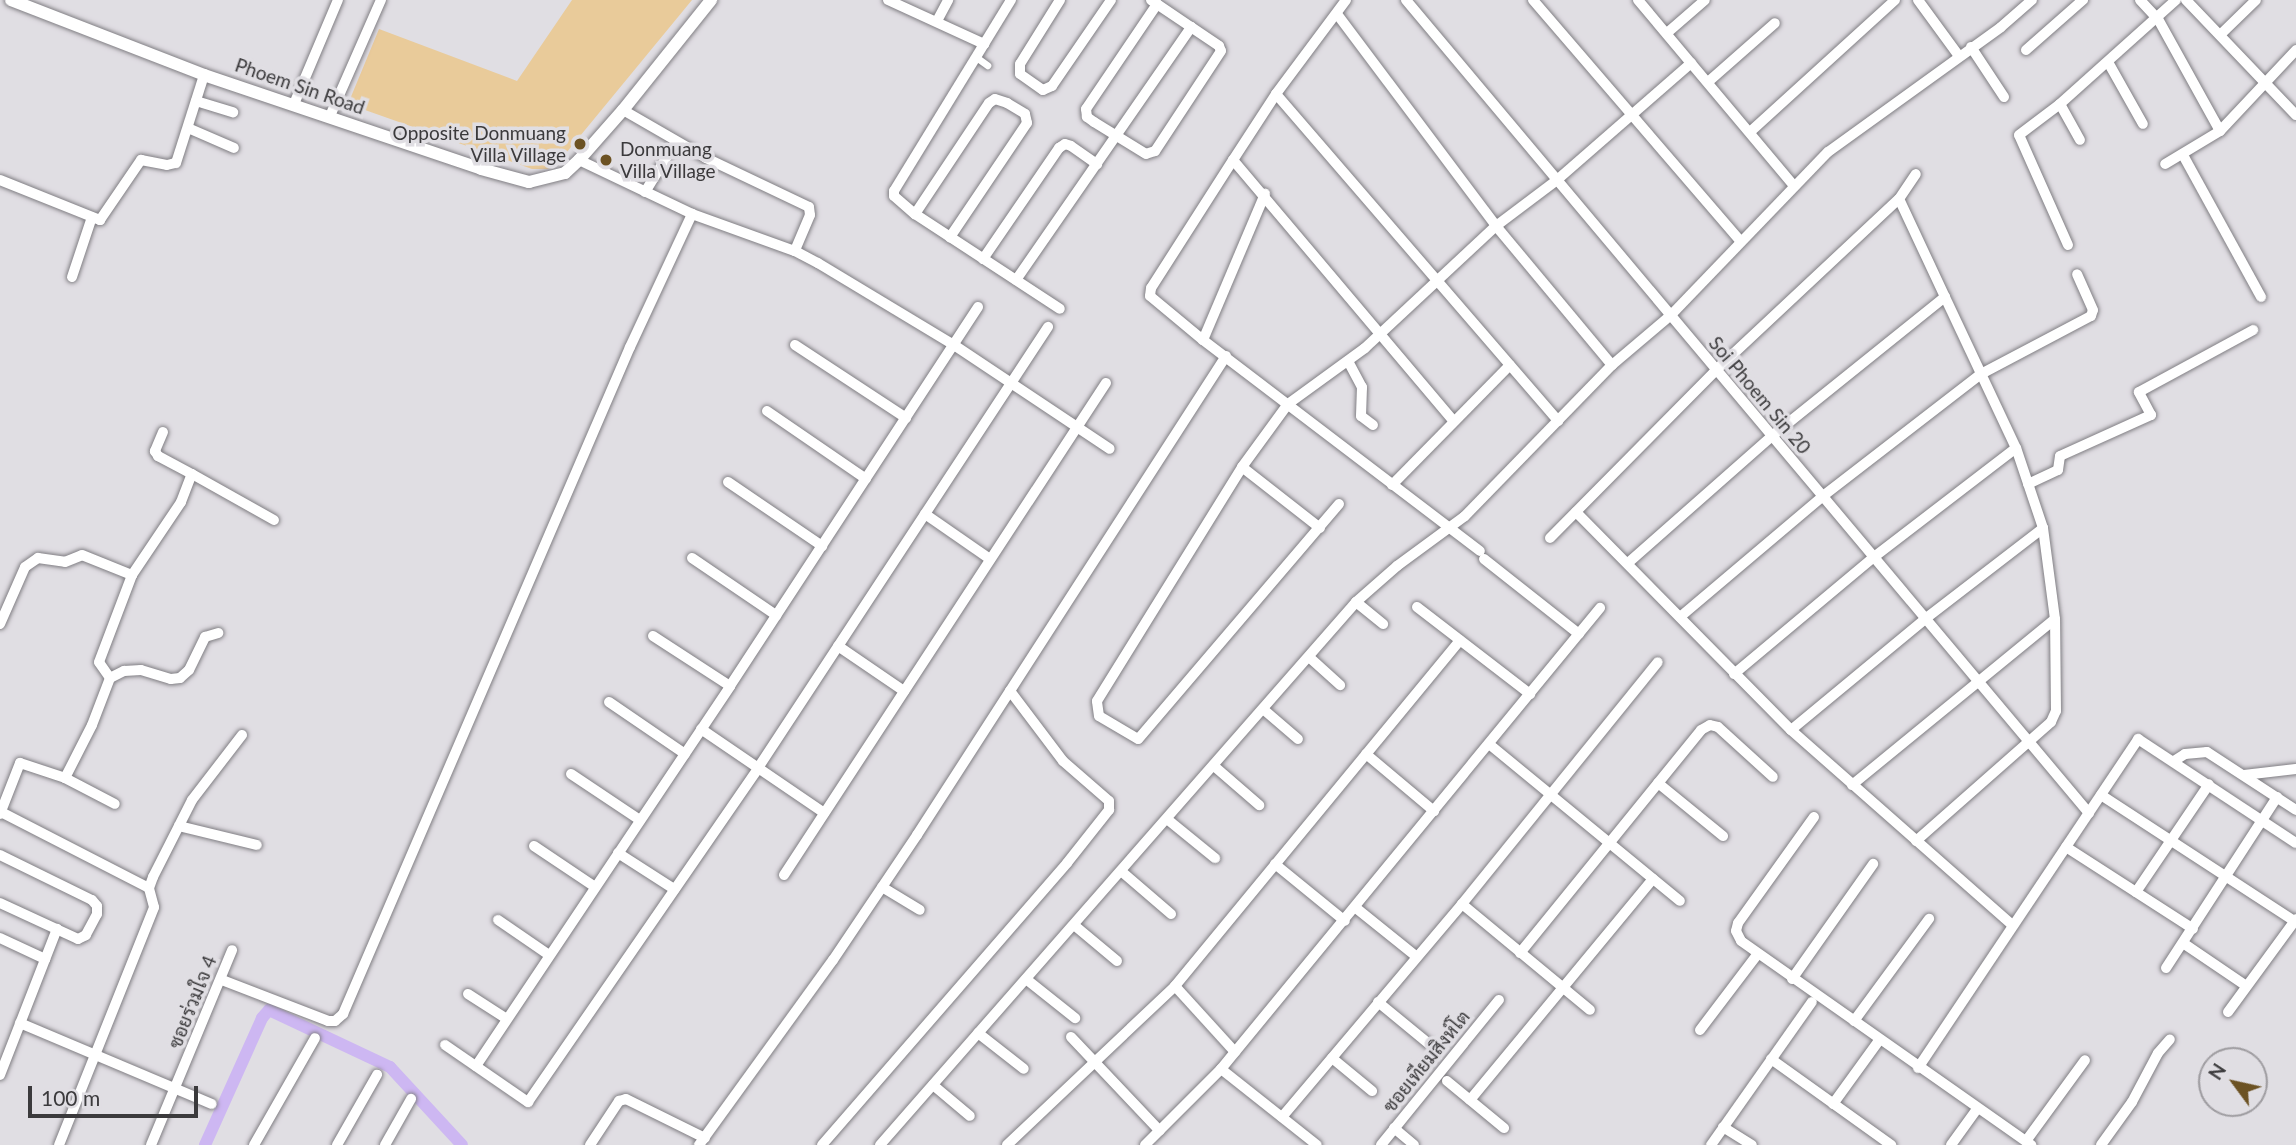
<!DOCTYPE html>
<meta charset="utf-8">
<style>
body{margin:0}
#map{position:relative;width:2296px;height:1145px;overflow:hidden;background:#e0dee3;font-family:Lato,Sarabun,sans-serif}
div>[style]{position:absolute}
[style*='--x']{left:calc(var(--x)*1px);top:calc(var(--y)*1px);width:calc(var(--w)*1px);rotate:calc(var(--a)*1deg)}
.green>*{inset:0;background:#e9cb9a}
.canal>*{height:12px;margin:-6px;padding:0 6px;transform-origin:6px;border-radius:6px;background:#cdb7f2}
.roads{filter:drop-shadow(0 0 2px #807e83) drop-shadow(0 0 2px #807e83)}
.pedestrian>*{height:7px;margin:-3.5px;padding:0 3.5px;transform-origin:3.5px;border-radius:3.5px;background:#fff}
.minor>*{height:10px;margin:-5px;padding:0 5px;transform-origin:5px;border-radius:5px;background:#fff}
.tertiary>*{height:12px;margin:-6px;padding:0 6px;transform-origin:6px;border-radius:6px;background:#fff}
.dots>*{width:19px;height:19px;translate:-50% -50%;box-sizing:border-box;border:4px solid #e0dee3;border-radius:50%}
span{translate:-50% -50%;white-space:nowrap;text-align:center;line-height:1.15;-webkit-text-stroke:7px #e0dee3;paint-order:stroke}
.street-label{font-size:19px;color:#3b3a3c}
.poi-label{font-size:19px;color:#3b3a3c}
.right{translate:-100% -50%;text-align:right}
.left{translate:0 -50%;text-align:left}
.north{position:absolute;left:2198px;top:1047px;width:70px;height:70px;box-sizing:border-box;background:#e0dee3;border:2px solid #9e9ca0;border-radius:50%;rotate:303deg;font-size:19px;font-weight:700;line-height:28px;text-align:center;color:#3b3a3c}
.north::after{content:'';display:block;margin:auto;width:24px;height:32px;background:#6c5223;clip-path:polygon(50% 0,100% 100%,50% 72%,0 100%)}
.scale{position:absolute;left:28px;top:1086px;width:170px;height:32px;box-sizing:border-box;border:4px solid #3b3a3c;border-top:0;padding-left:9px;font-size:21px;line-height:24px;white-space:nowrap;color:#3b3a3c;-webkit-text-stroke:5px #e0dee3;paint-order:stroke}
</style>
<div id="map">
<div class="green">
<div style="clip-path:polygon(572px 0,692px 0,557px 164px,547px 169px,532px 169px,348px 104px,379px 29px,517px 81px)"></div>
</div>
<div class="canal">
<div style="--x:205;--y:1145;--w:139;--a:-65.8"></div>
<div style="--x:262;--y:1018;--w:11;--a:-49"></div>
<div style="--x:269;--y:1010;--w:134;--a:25.2"></div>
<div style="--x:390;--y:1067;--w:106;--a:47.3"></div>
</div>
<div class="roads">
<div class="pedestrian">
<div style="--x:976;--y:57;--w:14;--a:36"></div>
</div>
<div class="minor">
<div style="--x:888;--y:0;--w:106;--a:24.6"></div>
<div style="--x:1011;--y:0;--w:224;--a:121.5"></div>
<div style="--x:894;--y:191;--w:5;--a:90"></div>
<div style="--x:894;--y:196;--w:28;--a:41"></div>
<div style="--x:915;--y:214;--w:173;--a:33.2"></div>
<div style="--x:1060;--y:0;--w:75;--a:122"></div>
<div style="--x:1020;--y:64;--w:10;--a:90"></div>
<div style="--x:1020;--y:74;--w:28;--a:35"></div>
<div style="--x:1043;--y:90;--w:10;--a:-24"></div>
<div style="--x:1052;--y:86;--w:104;--a:-55.5"></div>
<div style="--x:1151;--y:0;--w:48;--a:34"></div>
<div style="--x:1191;--y:27;--w:34;--a:34"></div>
<div style="--x:1219;--y:46;--w:5;--a:68"></div>
<div style="--x:1221;--y:51;--w:120;--a:123.4"></div>
<div style="--x:1155;--y:151;--w:9;--a:162"></div>
<div style="--x:1146;--y:154;--w:61;--a:-148.4"></div>
<div style="--x:1094;--y:122;--w:9;--a:-144"></div>
<div style="--x:1087;--y:117;--w:8;--a:-97"></div>
<div style="--x:1086;--y:109;--w:127;--a:-55.9"></div>
<div style="--x:1346;--y:0;--w:117;--a:126.7"></div>
<div style="--x:1276;--y:94;--w:79;--a:123.1"></div>
<div style="--x:1233;--y:160;--w:152;--a:122.6"></div>
<div style="--x:1151;--y:288;--w:8;--a:97"></div>
<div style="--x:1150;--y:296;--w:69;--a:39.7"></div>
<div style="--x:1203;--y:340;--w:348;--a:37.3"></div>
<div style="--x:1406;--y:0;--w:1062;--a:49.97"></div>
<div style="--x:1533;--y:0;--w:318;--a:49.3"></div>
<div style="--x:1638;--y:0;--w:243;--a:50"></div>
<div style="--x:1918;--y:0;--w:69;--a:53.8"></div>
<div style="--x:2140;--y:0;--w:26;--a:47"></div>
<div style="--x:2158;--y:19;--w:128;--a:61"></div>
<div style="--x:2220;--y:131;--w:64;--a:149"></div>
<div style="--x:2186;--y:0;--w:159;--a:46.3"></div>
<div style="--x:1337;--y:14;--w:265;--a:53.1"></div>
<div style="--x:1496;--y:226;--w:181;--a:50.2"></div>
<div style="--x:937;--y:21;--w:24;--a:-62"></div>
<div style="--x:1667;--y:33;--w:50;--a:-41"></div>
<div style="--x:2220;--y:35;--w:50;--a:-44.2"></div>
<div style="--x:1971;--y:47;--w:60;--a:56.6"></div>
<div style="--x:2026;--y:50;--w:76;--a:-41.3"></div>
<div style="--x:2108;--y:62;--w:71;--a:60.6"></div>
<div style="--x:1708;--y:82;--w:89;--a:-41.4"></div>
<div style="--x:1276;--y:94;--w:432;--a:49.2"></div>
<div style="--x:196;--y:101;--w:39;--a:17"></div>
<div style="--x:294;--y:104;--w:113;--a:-67.1"></div>
<div style="--x:2060;--y:104;--w:41;--a:60.9"></div>
<div style="--x:623;--y:110;--w:96;--a:30"></div>
<div style="--x:706;--y:158;--w:114;--a:25.4"></div>
<div style="--x:809;--y:207;--w:8;--a:83"></div>
<div style="--x:810;--y:215;--w:39;--a:113"></div>
<div style="--x:330;--y:116;--w:127;--a:-66.3"></div>
<div style="--x:188;--y:128;--w:50;--a:23.5"></div>
<div style="--x:2220;--y:131;--w:111;--a:-46.8"></div>
<div style="--x:1750;--y:132;--w:196;--a:-42.3"></div>
<div style="--x:2183;--y:155;--w:162;--a:61.2"></div>
<div style="--x:579;--y:160;--w:125;--a:25.5"></div>
<div style="--x:692;--y:214;--w:109;--a:19.8"></div>
<div style="--x:795;--y:251;--w:26;--a:28"></div>
<div style="--x:818;--y:263;--w:159;--a:31.1"></div>
<div style="--x:954;--y:345;--w:187;--a:33.7"></div>
<div style="--x:1233;--y:160;--w:341;--a:49.8"></div>
<div style="--x:0;--y:180;--w:108;--a:21.8"></div>
<div style="--x:100;--y:220;--w:73;--a:-55.7"></div>
<div style="--x:141;--y:160;--w:26;--a:11"></div>
<div style="--x:167;--y:165;--w:9;--a:-13"></div>
<div style="--x:176;--y:163;--w:92;--a:-72.3"></div>
<div style="--x:645;--y:192;--w:59;--a:-58.2"></div>
<div style="--x:915;--y:214;--w:133;--a:-56.3"></div>
<div style="--x:989;--y:103;--w:7;--a:-34"></div>
<div style="--x:995;--y:99;--w:13;--a:18"></div>
<div style="--x:1007;--y:103;--w:21;--a:31"></div>
<div style="--x:1025;--y:114;--w:9;--a:77"></div>
<div style="--x:1027;--y:123;--w:138;--a:124"></div>
<div style="--x:2068;--y:245;--w:120;--a:-114"></div>
<div style="--x:2019;--y:135;--w:51;--a:-37.1"></div>
<div style="--x:2060;--y:104;--w:156;--a:-41.9"></div>
<div style="--x:983;--y:259;--w:135;--a:-55.6"></div>
<div style="--x:1059;--y:148;--w:7;--a:-34"></div>
<div style="--x:1065;--y:144;--w:6;--a:18"></div>
<div style="--x:1071;--y:146;--w:32;--a:35"></div>
<div style="--x:72;--y:277;--w:63;--a:-71.6"></div>
<div style="--x:1016;--y:280;--w:308;--a:-55.3"></div>
<div style="--x:1203;--y:340;--w:159;--a:-67"></div>
<div style="--x:795;--y:345;--w:133;--a:33.3"></div>
<div style="--x:1348;--y:361;--w:30;--a:62"></div>
<div style="--x:1362;--y:387;--w:29;--a:92"></div>
<div style="--x:1361;--y:416;--w:15;--a:37"></div>
<div style="--x:767;--y:411;--w:120;--a:34.5"></div>
<div style="--x:163;--y:432;--w:21;--a:113"></div>
<div style="--x:155;--y:451;--w:6;--a:59"></div>
<div style="--x:158;--y:456;--w:38;--a:28"></div>
<div style="--x:1242;--y:467;--w:99;--a:38"></div>
<div style="--x:728;--y:482;--w:114;--a:34.2"></div>
<div style="--x:2028;--y:484;--w:33;--a:-25"></div>
<div style="--x:2058;--y:470;--w:14;--a:-82"></div>
<div style="--x:2060;--y:456;--w:100;--a:-24.3"></div>
<div style="--x:2151;--y:415;--w:26;--a:-118"></div>
<div style="--x:2139;--y:392;--w:130;--a:-28.5"></div>
<div style="--x:1392;--y:485;--w:168;--a:-45.5"></div>
<div style="--x:1339;--y:504;--w:309;--a:130.5"></div>
<div style="--x:1138;--y:739;--w:45;--a:-149.5"></div>
<div style="--x:1099;--y:716;--w:15;--a:-98"></div>
<div style="--x:1097;--y:701;--w:275;--a:-58.2"></div>
<div style="--x:1242;--y:467;--w:78;--a:-53.9"></div>
<div style="--x:1288;--y:404;--w:95;--a:-36"></div>
<div style="--x:1365;--y:348;--w:179;--a:-43"></div>
<div style="--x:1496;--y:226;--w:76;--a:-37"></div>
<div style="--x:1557;--y:180;--w:178;--a:-41.1"></div>
<div style="--x:1576;--y:512;--w:306;--a:45.4"></div>
<div style="--x:1791;--y:730;--w:295;--a:41.4"></div>
<div style="--x:925;--y:514;--w:79;--a:34.7"></div>
<div style="--x:1550;--y:538;--w:236;--a:-45.3"></div>
<div style="--x:1716;--y:370;--w:250;--a:-43.1"></div>
<div style="--x:1899;--y:199;--w:30;--a:-56"></div>
<div style="--x:692;--y:558;--w:102;--a:34.2"></div>
<div style="--x:1484;--y:559;--w:121;--a:38.3"></div>
<div style="--x:1628;--y:563;--w:192;--a:-41.4"></div>
<div style="--x:1772;--y:436;--w:222;--a:-38.8"></div>
<div style="--x:1945;--y:297;--w:108;--a:-115.1"></div>
<div style="--x:1356;--y:602;--w:35;--a:39"></div>
<div style="--x:1417;--y:607;--w:143;--a:37.6"></div>
<div style="--x:1680;--y:617;--w:187;--a:-40.2"></div>
<div style="--x:1823;--y:496;--w:200;--a:-37.7"></div>
<div style="--x:1981;--y:374;--w:124;--a:-27.8"></div>
<div style="--x:2091;--y:316;--w:6;--a:-72"></div>
<div style="--x:2093;--y:310;--w:39;--a:-114"></div>
<div style="--x:0;--y:624;--w:62;--a:-66.3"></div>
<div style="--x:25;--y:567;--w:16;--a:-35"></div>
<div style="--x:38;--y:558;--w:27;--a:8"></div>
<div style="--x:65;--y:562;--w:18;--a:-22"></div>
<div style="--x:82;--y:555;--w:54;--a:21.8"></div>
<div style="--x:653;--y:636;--w:92;--a:33"></div>
<div style="--x:838;--y:646;--w:80;--a:34.3"></div>
<div style="--x:1309;--y:657;--w:42;--a:42.1"></div>
<div style="--x:1734;--y:674;--w:182;--a:-39.9"></div>
<div style="--x:1874;--y:557;--w:179;--a:-37.5"></div>
<div style="--x:110;--y:678;--w:16;--a:-27"></div>
<div style="--x:124;--y:671;--w:17;--a:-3"></div>
<div style="--x:141;--y:670;--w:31;--a:17"></div>
<div style="--x:171;--y:679;--w:9;--a:-6"></div>
<div style="--x:180;--y:678;--w:12;--a:-42"></div>
<div style="--x:189;--y:670;--w:37;--a:-64"></div>
<div style="--x:205;--y:637;--w:14;--a:-17"></div>
<div style="--x:609;--y:702;--w:92;--a:34.4"></div>
<div style="--x:1263;--y:709;--w:46;--a:40.6"></div>
<div style="--x:701;--y:729;--w:149;--a:34.3"></div>
<div style="--x:1791;--y:730;--w:174;--a:-39.6"></div>
<div style="--x:1925;--y:619;--w:149;--a:-37.6"></div>
<div style="--x:1489;--y:744;--w:247;--a:39.4"></div>
<div style="--x:1366;--y:754;--w:89;--a:40"></div>
<div style="--x:2174;--y:761;--w:13;--a:-32"></div>
<div style="--x:2185;--y:754;--w:22;--a:-5"></div>
<div style="--x:2207;--y:752;--w:106;--a:33.1"></div>
<div style="--x:1214;--y:766;--w:60;--a:40.9"></div>
<div style="--x:571;--y:774;--w:83;--a:33.7"></div>
<div style="--x:2244;--y:775;--w:52;--a:-6.6"></div>
<div style="--x:65;--y:778;--w:56;--a:27.5"></div>
<div style="--x:1658;--y:783;--w:84;--a:39.2"></div>
<div style="--x:1852;--y:785;--w:262;--a:-39.3"></div>
<div style="--x:2101;--y:795;--w:230;--a:33.1"></div>
<div style="--x:1;--y:812;--w:166;--a:27.2"></div>
<div style="--x:0;--y:814;--w:55;--a:-68.6"></div>
<div style="--x:20;--y:763;--w:47;--a:18.4"></div>
<div style="--x:65;--y:778;--w:59;--a:-63"></div>
<div style="--x:92;--y:725;--w:50;--a:-69"></div>
<div style="--x:110;--y:678;--w:19;--a:-125"></div>
<div style="--x:99;--y:662;--w:93;--a:-69.2"></div>
<div style="--x:132;--y:575;--w:88;--a:-56.1"></div>
<div style="--x:181;--y:502;--w:30;--a:-69"></div>
<div style="--x:192;--y:474;--w:94;--a:29.3"></div>
<div style="--x:1814;--y:817;--w:130;--a:125.6"></div>
<div style="--x:1738;--y:923;--w:8;--a:104"></div>
<div style="--x:1736;--y:931;--w:11;--a:63"></div>
<div style="--x:1741;--y:941;--w:355;--a:35.1"></div>
<div style="--x:1167;--y:819;--w:62;--a:39.1"></div>
<div style="--x:179;--y:826;--w:80;--a:13.7"></div>
<div style="--x:1916;--y:841;--w:180;--a:-41.4"></div>
<div style="--x:2051;--y:722;--w:12;--a:-66"></div>
<div style="--x:2056;--y:711;--w:92;--a:-90.6"></div>
<div style="--x:2055;--y:619;--w:92;--a:-97.5"></div>
<div style="--x:2043;--y:528;--w:84;--a:-108.6"></div>
<div style="--x:2016;--y:448;--w:167;--a:-115.2"></div>
<div style="--x:534;--y:846;--w:73;--a:33.9"></div>
<div style="--x:2066;--y:847;--w:151;--a:32.8"></div>
<div style="--x:618;--y:853;--w:67;--a:32.7"></div>
<div style="--x:0;--y:855;--w:102;--a:26.1"></div>
<div style="--x:92;--y:900;--w:8;--a:50"></div>
<div style="--x:97;--y:906;--w:8;--a:90"></div>
<div style="--x:97;--y:914;--w:24;--a:118"></div>
<div style="--x:86;--y:935;--w:9;--a:153"></div>
<div style="--x:78;--y:939;--w:86;--a:-155.2"></div>
<div style="--x:1275;--y:864;--w:90;--a:39.2"></div>
<div style="--x:1121;--y:871;--w:66;--a:40.7"></div>
<div style="--x:784;--y:875;--w:588;--a:-56.8"></div>
<div style="--x:882;--y:887;--w:44;--a:31.2"></div>
<div style="--x:2136;--y:892;--w:130;--a:-55.9"></div>
<div style="--x:1462;--y:904;--w:166;--a:39.6"></div>
<div style="--x:1356;--y:908;--w:78;--a:38.8"></div>
<div style="--x:498;--y:920;--w:62;--a:34.5"></div>
<div style="--x:1074;--y:925;--w:56;--a:39.9"></div>
<div style="--x:0;--y:938;--w:50;--a:25"></div>
<div style="--x:2183;--y:943;--w:75;--a:34.1"></div>
<div style="--x:1520;--y:953;--w:287;--a:-50.9"></div>
<div style="--x:1701;--y:730;--w:10;--a:-29"></div>
<div style="--x:1710;--y:725;--w:8;--a:14"></div>
<div style="--x:1718;--y:727;--w:74;--a:42.3"></div>
<div style="--x:2166;--y:968;--w:204;--a:-57"></div>
<div style="--x:1026;--y:979;--w:63;--a:38.5"></div>
<div style="--x:1792;--y:979;--w:141;--a:-54.8"></div>
<div style="--x:222;--y:980;--w:114;--a:21.1"></div>
<div style="--x:328;--y:1021;--w:7;--a:0"></div>
<div style="--x:335;--y:1021;--w:11;--a:-41"></div>
<div style="--x:343;--y:1014;--w:726;--a:-66.72"></div>
<div style="--x:630;--y:347;--w:147;--a:-65"></div>
<div style="--x:1175;--y:986;--w:89;--a:47.7"></div>
<div style="--x:468;--y:994;--w:46;--a:32.7"></div>
<div style="--x:1378;--y:1002;--w:66;--a:39.5"></div>
<div style="--x:2228;--y:1012;--w:115;--a:-53.8"></div>
<div style="--x:1854;--y:1021;--w:127;--a:-53.7"></div>
<div style="--x:20;--y:1023;--w:208;--a:22.9"></div>
<div style="--x:1700;--y:1030;--w:94;--a:-52.8"></div>
<div style="--x:978;--y:1033;--w:58;--a:38"></div>
<div style="--x:1071;--y:1037;--w:129;--a:46.6"></div>
<div style="--x:445;--y:1045;--w:101;--a:34.5"></div>
<div style="--x:528;--y:1102;--w:406;--a:-55.4"></div>
<div style="--x:758;--y:768;--w:528;--a:-56.67"></div>
<div style="--x:1332;--y:1058;--w:52;--a:39.5"></div>
<div style="--x:1771;--y:1059;--w:148;--a:35.6"></div>
<div style="--x:476;--y:1066;--w:457;--a:-56.2"></div>
<div style="--x:730;--y:686;--w:453;--a:-56.8"></div>
<div style="--x:1918;--y:1068;--w:396;--a:-56.2"></div>
<div style="--x:2138;--y:739;--w:189;--a:33.4"></div>
<div style="--x:1221;--y:1069;--w:122;--a:38.4"></div>
<div style="--x:0;--y:1075;--w:157;--a:-68.7"></div>
<div style="--x:1447;--y:1081;--w:74;--a:39.5"></div>
<div style="--x:933;--y:1085;--w:48;--a:40"></div>
<div style="--x:1470;--y:1100;--w:287;--a:-50.4"></div>
<div style="--x:1833;--y:1104;--w:80;--a:-54.1"></div>
<div style="--x:1282;--y:1117;--w:279;--a:-49.8"></div>
<div style="--x:1462;--y:904;--w:311;--a:-51"></div>
<div style="--x:1723;--y:1127;--w:34;--a:32"></div>
<div style="--x:1394;--y:1128;--w:26;--a:40"></div>
<div style="--x:2026;--y:1141;--w:100;--a:-53.9"></div>
<div style="--x:59;--y:1145;--w:256;--a:-68.2"></div>
<div style="--x:154;--y:907;--w:20;--a:-105"></div>
<div style="--x:149;--y:888;--w:12;--a:-70"></div>
<div style="--x:153;--y:877;--w:86;--a:-63.1"></div>
<div style="--x:192;--y:800;--w:82;--a:-52.4"></div>
<div style="--x:151;--y:1145;--w:211;--a:-67.4"></div>
<div style="--x:254;--y:1145;--w:123;--a:-60.3"></div>
<div style="--x:337;--y:1145;--w:81;--a:-60.3"></div>
<div style="--x:385;--y:1145;--w:53;--a:-60.5"></div>
<div style="--x:590;--y:1145;--w:53;--a:-56.6"></div>
<div style="--x:619;--y:1101;--w:7;--a:-16"></div>
<div style="--x:626;--y:1099;--w:88;--a:26.3"></div>
<div style="--x:699;--y:1145;--w:228;--a:-54.1"></div>
<div style="--x:833;--y:960;--w:151;--a:-56.1"></div>
<div style="--x:917;--y:835;--w:570;--a:-57.17"></div>
<div style="--x:822;--y:1145;--w:374;--a:-49"></div>
<div style="--x:1067;--y:863;--w:68;--a:-51.6"></div>
<div style="--x:1109;--y:810;--w:9;--a:-90"></div>
<div style="--x:1109;--y:801;--w:61;--a:-139"></div>
<div style="--x:1063;--y:761;--w:88;--a:-127.1"></div>
<div style="--x:880;--y:1145;--w:722;--a:-48.76"></div>
<div style="--x:1356;--y:602;--w:55;--a:-41.3"></div>
<div style="--x:1397;--y:566;--w:84;--a:-36.3"></div>
<div style="--x:1465;--y:516;--w:211;--a:-45.8"></div>
<div style="--x:1612;--y:365;--w:77;--a:-40.3"></div>
<div style="--x:1671;--y:315;--w:226;--a:-46.1"></div>
<div style="--x:1828;--y:152;--w:213;--a:-35.8"></div>
<div style="--x:2001;--y:27;--w:41;--a:-41.1"></div>
<div style="--x:1007;--y:1145;--w:231;--a:-43.4"></div>
<div style="--x:1175;--y:986;--w:448;--a:-50.5"></div>
<div style="--x:1145;--y:1145;--w:107;--a:-45"></div>
<div style="--x:1221;--y:1069;--w:597;--a:-50.58"></div>
<div style="--x:1381;--y:1145;--w:187;--a:-50.9"></div>
<div style="--x:1711;--y:1145;--w:175;--a:-54.8"></div>
<div style="--x:1951;--y:1145;--w:44;--a:-54.2"></div>
<div style="--x:2101;--y:1145;--w:53;--a:-54.2"></div>
<div style="--x:2132;--y:1102;--w:55;--a:-62"></div>
<div style="--x:2158;--y:1053;--w:18;--a:-49"></div>
</div>
<div class="tertiary">
<div style="--x:11;--y:0;--w:207;--a:21.2"></div>
<div style="--x:204;--y:75;--w:293;--a:18.7"></div>
<div style="--x:481;--y:169;--w:50;--a:15.2"></div>
<div style="--x:529;--y:182;--w:37;--a:-14"></div>
<div style="--x:565;--y:173;--w:19;--a:-43"></div>
<div style="--x:579;--y:160;--w:67;--a:-48.7"></div>
<div style="--x:623;--y:110;--w:141;--a:-51.3"></div>
</div>
</div>
<div class="dots">
<div style="left:580px;top:144px;background:#6c5223"></div>
<div style="left:606px;top:160px;background:#6c5223"></div>
</div>
<div class="street-label">
<span style="left:300px;top:86px;rotate:19deg">Phoem Sin Road</span>
<span style="left:1760px;top:395px;rotate:50deg">Soi Phoem Sin 20</span>
<span style="left:192px;top:1002px;rotate:-68deg">ซอยร่วมใจ 4</span>
<span style="left:1426px;top:1061px;rotate:-51deg">ซอยเทียมสิงห์โต</span>
</div>
<div class="poi-label">
<span class="right" style="left:566px;top:144px">Opposite Donmuang<br>Villa Village</span>
<span class="left" style="left:620px;top:160px">Donmuang<br>Villa Village</span>
</div>
<div class="north">N</div>
<div class="scale">100 m</div>
</div>
